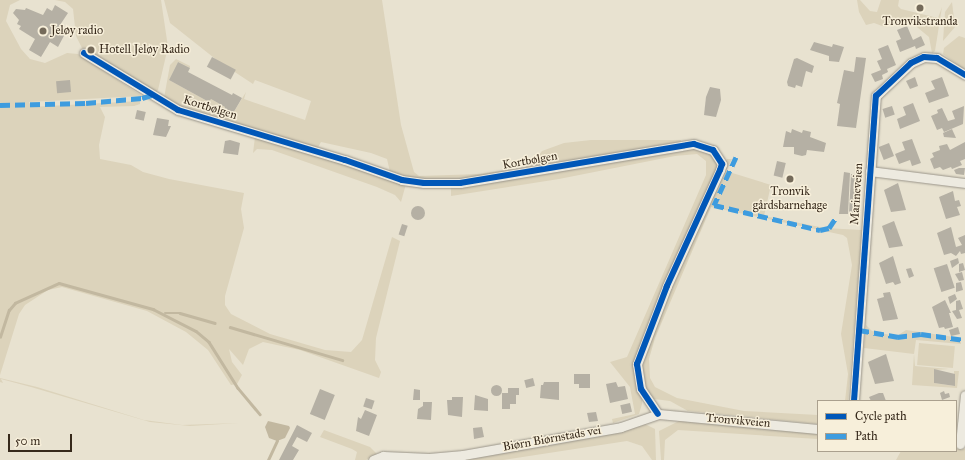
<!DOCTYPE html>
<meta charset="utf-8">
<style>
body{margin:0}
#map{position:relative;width:965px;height:460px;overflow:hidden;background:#e8e2d0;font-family:"IM FELL Great Primer",serif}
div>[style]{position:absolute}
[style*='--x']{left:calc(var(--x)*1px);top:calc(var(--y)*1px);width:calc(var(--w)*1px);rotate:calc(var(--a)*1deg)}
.green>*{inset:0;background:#dcd3bb;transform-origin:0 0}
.water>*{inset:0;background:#c2b8a0}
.stream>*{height:2.5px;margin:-1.25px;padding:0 1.25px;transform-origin:1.25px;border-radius:1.25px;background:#c2b8a0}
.building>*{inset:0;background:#b5b0a4;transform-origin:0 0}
.round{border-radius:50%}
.roads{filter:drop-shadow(0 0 1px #9a958a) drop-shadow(0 0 1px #9a958a)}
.minor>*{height:9px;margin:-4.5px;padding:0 4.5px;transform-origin:4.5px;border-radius:4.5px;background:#edeae0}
.quiet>*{height:5px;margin-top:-2.5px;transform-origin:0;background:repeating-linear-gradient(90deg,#3e9cdf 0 10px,transparent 0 15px)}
.cycleway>*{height:6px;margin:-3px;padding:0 3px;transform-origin:3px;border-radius:3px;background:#0057b8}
.dots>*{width:11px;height:11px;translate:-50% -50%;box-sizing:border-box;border:2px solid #f7efda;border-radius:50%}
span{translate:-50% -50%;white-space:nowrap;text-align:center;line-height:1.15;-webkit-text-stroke:3px #f7efda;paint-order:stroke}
.poi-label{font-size:12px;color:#36291b}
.left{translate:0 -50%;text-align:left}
.street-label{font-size:12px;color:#36291b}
.legend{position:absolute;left:817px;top:400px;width:140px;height:52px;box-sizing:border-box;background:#f7efda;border:1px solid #aaa08e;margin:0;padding:5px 7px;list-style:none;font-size:12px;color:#36291b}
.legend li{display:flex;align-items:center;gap:8px;height:20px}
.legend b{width:20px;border:1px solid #aaa08e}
.scale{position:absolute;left:8px;top:434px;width:64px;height:18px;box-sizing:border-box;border:2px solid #36291b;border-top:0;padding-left:5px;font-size:12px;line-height:14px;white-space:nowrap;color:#36291b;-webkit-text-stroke:3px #f7efda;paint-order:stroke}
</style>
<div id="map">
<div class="green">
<div style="clip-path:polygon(0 0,20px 0,10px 5px,6px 21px,21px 49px,30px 59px,45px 63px,67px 53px,78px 54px,142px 96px,29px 102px,31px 107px,140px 101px,140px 104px,134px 106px,100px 107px,105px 117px,99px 145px,100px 159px,131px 165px,143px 172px,169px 179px,244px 193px,241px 209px,244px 228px,225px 296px,225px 305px,231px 314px,270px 334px,325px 350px,351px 352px,362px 340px,392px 237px,400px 241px,376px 338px,375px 360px,381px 372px,379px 378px,300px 350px,263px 342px,249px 349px,243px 365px,229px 349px,232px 362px,242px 375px,237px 384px,231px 385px,208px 350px,186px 332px,147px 311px,62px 287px,48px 290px,25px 305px,19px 314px,0 375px)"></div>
<div style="clip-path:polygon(55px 0,161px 0,168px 47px,158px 90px,155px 93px,83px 50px,76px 36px,73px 9px,65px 2px)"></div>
<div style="clip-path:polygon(164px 0,382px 0,401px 125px,414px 172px,419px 176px,480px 174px,525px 167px,533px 163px,542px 151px,564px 143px,591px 140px,681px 140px,681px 143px,472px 179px,418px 181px,390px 172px,387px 159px,371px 153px,321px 142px,317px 149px,186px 112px,164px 98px,170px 65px,176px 59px,190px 66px,190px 68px,178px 62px,169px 80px,209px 102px,211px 99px,225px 107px,224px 111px,232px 115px,246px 92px,244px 99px,305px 120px,311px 101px,255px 80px,253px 84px,218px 61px,170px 23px)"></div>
<div style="clip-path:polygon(857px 0,860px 0,870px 11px,877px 12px,881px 0,899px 0,898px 6px,901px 9px,938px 18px,942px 7px,935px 51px,932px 53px,929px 37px,906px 18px,885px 27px,874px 23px,866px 25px,859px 12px)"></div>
<div style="clip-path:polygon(952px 2px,955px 27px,943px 41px,945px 12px)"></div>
<div style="clip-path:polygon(959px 36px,965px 38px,965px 70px,943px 54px,944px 48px)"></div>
<div style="clip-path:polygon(255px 137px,406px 184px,401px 202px,395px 195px,377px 187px,272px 150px,257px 149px,253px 153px)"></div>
<div style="clip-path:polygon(691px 146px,707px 149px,718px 165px,642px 340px,642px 404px,639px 414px,613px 423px,612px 419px,635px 414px,630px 387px,610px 362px,627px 357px,706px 175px,706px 161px,697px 154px,675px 156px,559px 179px,451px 196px,451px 185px)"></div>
<div style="clip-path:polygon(727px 159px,732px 159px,726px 171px,771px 185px,764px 216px,825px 228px,862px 230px,848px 401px,845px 401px,848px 374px,841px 334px,852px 265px,847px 238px,843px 235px,711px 207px,655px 338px,649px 359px,650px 378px,655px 387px,677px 398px,744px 411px,818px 415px,818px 424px,688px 411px,670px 401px,654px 399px,644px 388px,640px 360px)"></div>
<div style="clip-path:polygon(866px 325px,872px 331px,890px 335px,897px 336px,906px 330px,961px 338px,961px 344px,916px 340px,914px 354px,915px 366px,949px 369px,935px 370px,934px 383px,954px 386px,954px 371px,959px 371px,957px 388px,912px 385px,914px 354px,864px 348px)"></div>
<div style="left:919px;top:343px;width:36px;height:22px;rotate:5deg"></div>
<div style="clip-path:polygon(0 378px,37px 387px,144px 420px,182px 425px,239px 423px,190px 426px,150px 422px,31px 387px,1px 379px,3px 383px,0 382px)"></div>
<div style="clip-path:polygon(681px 420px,818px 432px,818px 439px,678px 430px,665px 440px,664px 460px,661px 460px,659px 431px)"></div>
<div style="clip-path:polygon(645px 424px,655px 429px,656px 460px,652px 460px,642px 446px,627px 441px,503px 460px,457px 460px)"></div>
<div style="clip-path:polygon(324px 430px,370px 447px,377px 454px,366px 460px,355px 460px,357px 452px,352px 449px,320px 437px)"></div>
<div style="clip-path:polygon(956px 448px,965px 449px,965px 460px,896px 460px,901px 451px,956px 451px)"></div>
</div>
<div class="water">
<div style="clip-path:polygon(268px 421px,289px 426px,290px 428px,285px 438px,277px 441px,269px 438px,265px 427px)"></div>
</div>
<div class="stream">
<div style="--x:165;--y:313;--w:15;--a:0"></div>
<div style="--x:180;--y:313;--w:36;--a:16"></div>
<div style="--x:230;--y:327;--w:117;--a:16.4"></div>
<div style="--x:0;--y:337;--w:28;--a:-72"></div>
<div style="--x:9;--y:310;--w:9;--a:-49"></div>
<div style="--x:15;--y:303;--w:48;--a:-24.4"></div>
<div style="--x:59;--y:283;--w:98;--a:15.5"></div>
<div style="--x:153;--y:309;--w:48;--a:27.1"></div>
<div style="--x:196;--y:331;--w:17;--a:40"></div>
<div style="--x:209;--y:342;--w:54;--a:57.8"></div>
<div style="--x:238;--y:388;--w:34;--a:50"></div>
<div style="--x:268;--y:460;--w:21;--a:-65"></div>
</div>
<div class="building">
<div style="clip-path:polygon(55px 5px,68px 13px,60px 25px,66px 32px,58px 47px,50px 42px,41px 57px,29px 50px,35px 39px,19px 29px,21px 26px,17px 24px,19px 20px,13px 13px,16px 9px,25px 10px,26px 8px,43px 15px,47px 8px,52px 11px)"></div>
<div style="clip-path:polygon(907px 26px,913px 40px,921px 36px,925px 45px,916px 49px,915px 46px,900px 52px,896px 41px,901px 39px,897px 30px)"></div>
<div style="clip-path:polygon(814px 42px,832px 47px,833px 44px,844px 47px,839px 62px,829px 61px,829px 56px,810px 50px)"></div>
<div style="clip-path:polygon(888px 45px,896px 65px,887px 69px,888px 72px,882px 75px,883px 79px,875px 82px,871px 74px,881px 70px,877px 61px,882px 59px,878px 49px)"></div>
<div style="left:212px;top:57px;width:27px;height:11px;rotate:28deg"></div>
<div style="clip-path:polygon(856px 57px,866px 58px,856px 128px,837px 126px,840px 104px,837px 103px,844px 70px,854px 72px)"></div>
<div style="clip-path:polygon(797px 58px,814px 66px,812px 73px,806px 71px,802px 87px,796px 85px,795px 88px,788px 86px,787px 82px,794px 59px)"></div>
<div style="clip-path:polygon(178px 62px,190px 68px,188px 72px,232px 95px,233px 93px,242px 98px,232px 115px,224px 111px,225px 107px,211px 99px,209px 102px,169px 80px)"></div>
<div style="clip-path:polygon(915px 77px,918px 86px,910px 89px,906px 81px)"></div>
<div style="clip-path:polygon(942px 77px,949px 96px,929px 103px,925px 93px,935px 89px,931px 81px)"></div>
<div style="left:70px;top:80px;width:12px;height:14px;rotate:85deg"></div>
<div style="clip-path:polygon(710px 87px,720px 89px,721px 100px,716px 117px,704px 115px,706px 97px)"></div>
<div style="clip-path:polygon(913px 103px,920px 121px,900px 129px,897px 119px,906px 115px,903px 107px)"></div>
<div style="left:892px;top:106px;width:9px;height:10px;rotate:72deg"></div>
<div style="clip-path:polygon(964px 106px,963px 124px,944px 132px,942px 128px,937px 130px,931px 116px,938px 113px,937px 110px,942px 108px,948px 121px,955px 119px,952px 111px)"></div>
<div style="left:137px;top:110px;width:9px;height:9px;rotate:13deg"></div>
<div style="clip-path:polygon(157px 118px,169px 120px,168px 126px,171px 126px,166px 137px,153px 135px)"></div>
<div style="clip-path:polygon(792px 129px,802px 133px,803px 130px,811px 132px,810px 137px,826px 143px,824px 152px,807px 150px,806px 155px,802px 156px,794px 154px,794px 147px,783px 147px,786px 131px,791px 133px)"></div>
<div style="clip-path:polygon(952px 129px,956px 138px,944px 137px,943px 133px)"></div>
<div style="clip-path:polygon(912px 139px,921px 163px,912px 166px,910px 160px,899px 164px,895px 154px,905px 150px,902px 142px)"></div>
<div style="clip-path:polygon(230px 140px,240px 143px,238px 155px,223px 153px,225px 141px)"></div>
<div style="clip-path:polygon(965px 142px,965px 159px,960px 161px,962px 165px,952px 169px,951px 167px,943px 170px,940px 167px,934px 169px,930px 159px,934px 157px,932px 153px,940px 150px,939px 146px,947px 144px,950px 150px)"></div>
<div style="left:889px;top:143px;width:14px;height:11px;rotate:69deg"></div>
<div style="left:777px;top:161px;width:9px;height:15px;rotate:13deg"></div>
<div style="clip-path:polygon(959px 168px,965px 168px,964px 175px,956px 174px,954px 170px)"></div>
<div style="clip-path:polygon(844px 172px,850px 173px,848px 214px,839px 214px)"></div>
<div style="clip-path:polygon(851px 174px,859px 174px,856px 215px,849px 214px)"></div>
<div style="clip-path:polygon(898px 183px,906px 210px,891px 212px,884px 190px)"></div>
<div style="clip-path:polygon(953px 191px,955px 201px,959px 200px,961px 206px,957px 207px,960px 215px,946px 219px,939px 197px)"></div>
<div class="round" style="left:411px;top:206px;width:14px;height:14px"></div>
<div style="clip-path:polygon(894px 221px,903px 246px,889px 248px,882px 226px)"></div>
<div style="left:402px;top:224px;width:6px;height:11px;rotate:18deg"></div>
<div style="clip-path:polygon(951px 227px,956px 247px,962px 245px,958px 238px,965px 235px,965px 253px,961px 254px,960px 251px,956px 256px,951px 253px,944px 255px,937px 233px)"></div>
<div style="clip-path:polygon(893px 256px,901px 283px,895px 285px,893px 282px,886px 284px,879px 263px)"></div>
<div style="clip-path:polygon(958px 258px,959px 263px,952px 268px,950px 261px)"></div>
<div style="clip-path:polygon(963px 263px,965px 270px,959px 272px,959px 264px)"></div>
<div style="left:947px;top:264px;width:25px;height:14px;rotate:72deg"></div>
<div style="clip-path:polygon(911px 268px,914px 276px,909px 278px,906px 269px)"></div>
<div style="clip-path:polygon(962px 272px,964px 280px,959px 281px,955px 274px)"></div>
<div style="clip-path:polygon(961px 282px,963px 290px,956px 292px,956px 283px)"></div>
<div style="clip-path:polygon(890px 292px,898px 319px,883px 321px,877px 299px,884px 297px,883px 293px)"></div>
<div style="clip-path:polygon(955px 294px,957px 299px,950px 304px,948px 297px)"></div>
<div style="clip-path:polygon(945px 300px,951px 313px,949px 313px,953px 327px,945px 329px,944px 327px,939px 328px,932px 307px)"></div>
<div style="clip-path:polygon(960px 300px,963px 309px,959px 310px,962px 318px,957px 319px,952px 311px,956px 310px,956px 301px)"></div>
<div style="clip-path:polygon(958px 327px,960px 334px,951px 336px,949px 330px)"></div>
<div style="clip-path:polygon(886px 354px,894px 381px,875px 384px,868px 362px)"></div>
<div style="clip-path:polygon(934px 369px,955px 374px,955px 386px,934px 383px)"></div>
<div style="clip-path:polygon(574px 374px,590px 374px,590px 388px,579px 388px,579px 384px,574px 384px)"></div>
<div style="left:533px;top:378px;width:8px;height:9px;rotate:76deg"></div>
<div style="clip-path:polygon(544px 382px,559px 382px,559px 400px,540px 398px,541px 385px,543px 385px)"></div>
<div style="clip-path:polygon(616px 382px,618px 387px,625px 386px,628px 399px,610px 403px,606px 384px)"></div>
<div class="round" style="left:490.5px;top:384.5px;width:11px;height:11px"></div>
<div style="clip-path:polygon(508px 388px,519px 388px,519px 395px,516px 395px,516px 404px,510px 404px,510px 409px,502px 409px,502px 393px,508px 393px)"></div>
<div style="left:320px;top:389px;width:16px;height:27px;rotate:22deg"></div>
<div style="clip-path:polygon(414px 389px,420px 390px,420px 400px,413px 400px)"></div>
<div style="clip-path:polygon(944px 391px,945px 394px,949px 393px,950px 397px,942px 400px,940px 393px)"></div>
<div style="clip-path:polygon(879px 393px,883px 393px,886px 401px,871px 401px,869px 397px)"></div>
<div style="clip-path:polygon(475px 395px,488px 399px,488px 411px,474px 410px)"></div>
<div style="clip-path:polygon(452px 397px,463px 397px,462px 417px,448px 415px,447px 400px,452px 400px)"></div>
<div style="left:366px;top:398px;width:9px;height:9px;rotate:18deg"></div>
<div style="clip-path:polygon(423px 402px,432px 402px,431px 420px,417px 419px,418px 409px,423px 406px)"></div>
<div style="left:630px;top:403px;width:9px;height:10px;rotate:77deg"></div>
<div style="clip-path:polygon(365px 410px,377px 415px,369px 436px,356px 431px,358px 417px,361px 419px)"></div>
<div style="clip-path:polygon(596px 412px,598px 421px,589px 422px,587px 413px)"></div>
<div style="clip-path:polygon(297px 425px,312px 433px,307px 442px,297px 437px,292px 446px,299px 450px,293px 460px,279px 460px)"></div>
<div style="clip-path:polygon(482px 427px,484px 437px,474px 439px,473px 428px)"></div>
</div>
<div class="roads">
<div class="minor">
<div style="--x:84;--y:53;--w:110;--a:31.2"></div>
<div style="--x:178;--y:110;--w:174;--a:16.7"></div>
<div style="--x:345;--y:160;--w:60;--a:19.3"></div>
<div style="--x:402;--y:180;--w:22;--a:8"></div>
<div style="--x:424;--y:183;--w:36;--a:0"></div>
<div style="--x:460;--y:183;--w:237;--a:-9.5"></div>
<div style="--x:694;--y:144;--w:20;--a:18"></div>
<div style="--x:713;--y:150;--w:17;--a:57"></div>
<div style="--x:722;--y:164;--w:6;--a:108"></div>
<div style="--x:720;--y:170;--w:128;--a:114.6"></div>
<div style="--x:667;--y:286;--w:84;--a:111"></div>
<div style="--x:637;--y:364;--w:25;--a:81"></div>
<div style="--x:641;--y:389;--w:30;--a:56"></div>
<div style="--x:870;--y:171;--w:96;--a:7.2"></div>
<div style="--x:854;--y:401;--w:306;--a:-85.9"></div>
<div style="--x:876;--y:96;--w:48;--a:-43.3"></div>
<div style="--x:911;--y:63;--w:14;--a:-25"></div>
<div style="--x:924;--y:57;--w:13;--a:4"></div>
<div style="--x:937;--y:58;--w:33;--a:31"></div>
<div style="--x:658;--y:414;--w:161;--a:5.4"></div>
<div style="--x:960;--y:444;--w:49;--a:-84.2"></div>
<div style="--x:373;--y:460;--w:11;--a:-22"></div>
<div style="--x:383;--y:456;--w:46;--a:2.5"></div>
<div style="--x:429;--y:458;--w:34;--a:-5"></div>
<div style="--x:463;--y:455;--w:160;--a:-10"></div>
<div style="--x:621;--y:427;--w:39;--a:-19"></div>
</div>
</div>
<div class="quiet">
<div style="--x:0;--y:105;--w:86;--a:-1.3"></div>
<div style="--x:86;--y:103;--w:56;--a:-5.1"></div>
<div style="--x:142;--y:98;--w:10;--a:-17"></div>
<div style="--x:736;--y:157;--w:53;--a:114.6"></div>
<div style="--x:714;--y:205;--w:109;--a:13.3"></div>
<div style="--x:820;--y:230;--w:9;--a:-13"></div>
<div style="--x:829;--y:228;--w:11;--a:-56"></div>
<div style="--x:859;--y:330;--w:39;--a:10"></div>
<div style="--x:897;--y:337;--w:24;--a:-7"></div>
<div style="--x:921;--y:334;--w:44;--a:7.8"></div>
</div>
<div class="cycleway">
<div style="--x:84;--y:53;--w:110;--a:31.2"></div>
<div style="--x:178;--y:110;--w:174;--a:16.7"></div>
<div style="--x:345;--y:160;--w:60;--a:19.3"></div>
<div style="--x:402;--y:180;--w:22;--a:8"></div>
<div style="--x:424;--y:183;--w:36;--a:0"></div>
<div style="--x:460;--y:183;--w:237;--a:-9.5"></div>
<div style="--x:694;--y:144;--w:20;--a:18"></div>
<div style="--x:713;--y:150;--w:17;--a:57"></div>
<div style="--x:722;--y:164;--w:6;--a:108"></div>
<div style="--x:720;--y:170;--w:128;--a:114.6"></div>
<div style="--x:667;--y:286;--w:84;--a:111"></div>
<div style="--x:637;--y:364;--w:25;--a:81"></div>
<div style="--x:641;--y:389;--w:30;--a:56"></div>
<div style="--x:854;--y:401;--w:306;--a:-85.9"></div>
<div style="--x:876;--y:96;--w:48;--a:-43.3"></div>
<div style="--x:911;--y:63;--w:14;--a:-25"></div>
<div style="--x:924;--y:57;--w:13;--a:4"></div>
<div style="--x:937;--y:58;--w:33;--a:31"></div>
</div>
<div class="dots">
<div style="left:920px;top:8px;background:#746a5a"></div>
<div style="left:43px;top:31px;background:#746a5a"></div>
<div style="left:91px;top:50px;background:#746a5a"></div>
<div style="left:790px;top:179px;background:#746a5a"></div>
</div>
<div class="poi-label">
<span style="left:920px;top:22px">Tronvikstranda</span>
<span class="left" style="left:51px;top:31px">Jeløy radio</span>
<span class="left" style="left:99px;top:50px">Hotell Jeløy Radio</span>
<span style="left:790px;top:199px">Tronvik<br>gårdsbarnehage</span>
</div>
<div class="street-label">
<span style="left:210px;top:108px;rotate:17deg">Kortbølgen</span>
<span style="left:530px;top:161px;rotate:-10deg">Kortbølgen</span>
<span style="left:857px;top:194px;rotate:-86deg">Marineveien</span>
<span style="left:738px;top:421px;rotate:5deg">Tronvikveien</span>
<span style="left:552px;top:439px;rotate:-10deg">Biørn Biørnstads vei</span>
</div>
<ul class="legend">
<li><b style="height:5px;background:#0057b8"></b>Cycle path</li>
<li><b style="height:5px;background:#3e9cdf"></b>Path</li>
</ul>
<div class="scale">50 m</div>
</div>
